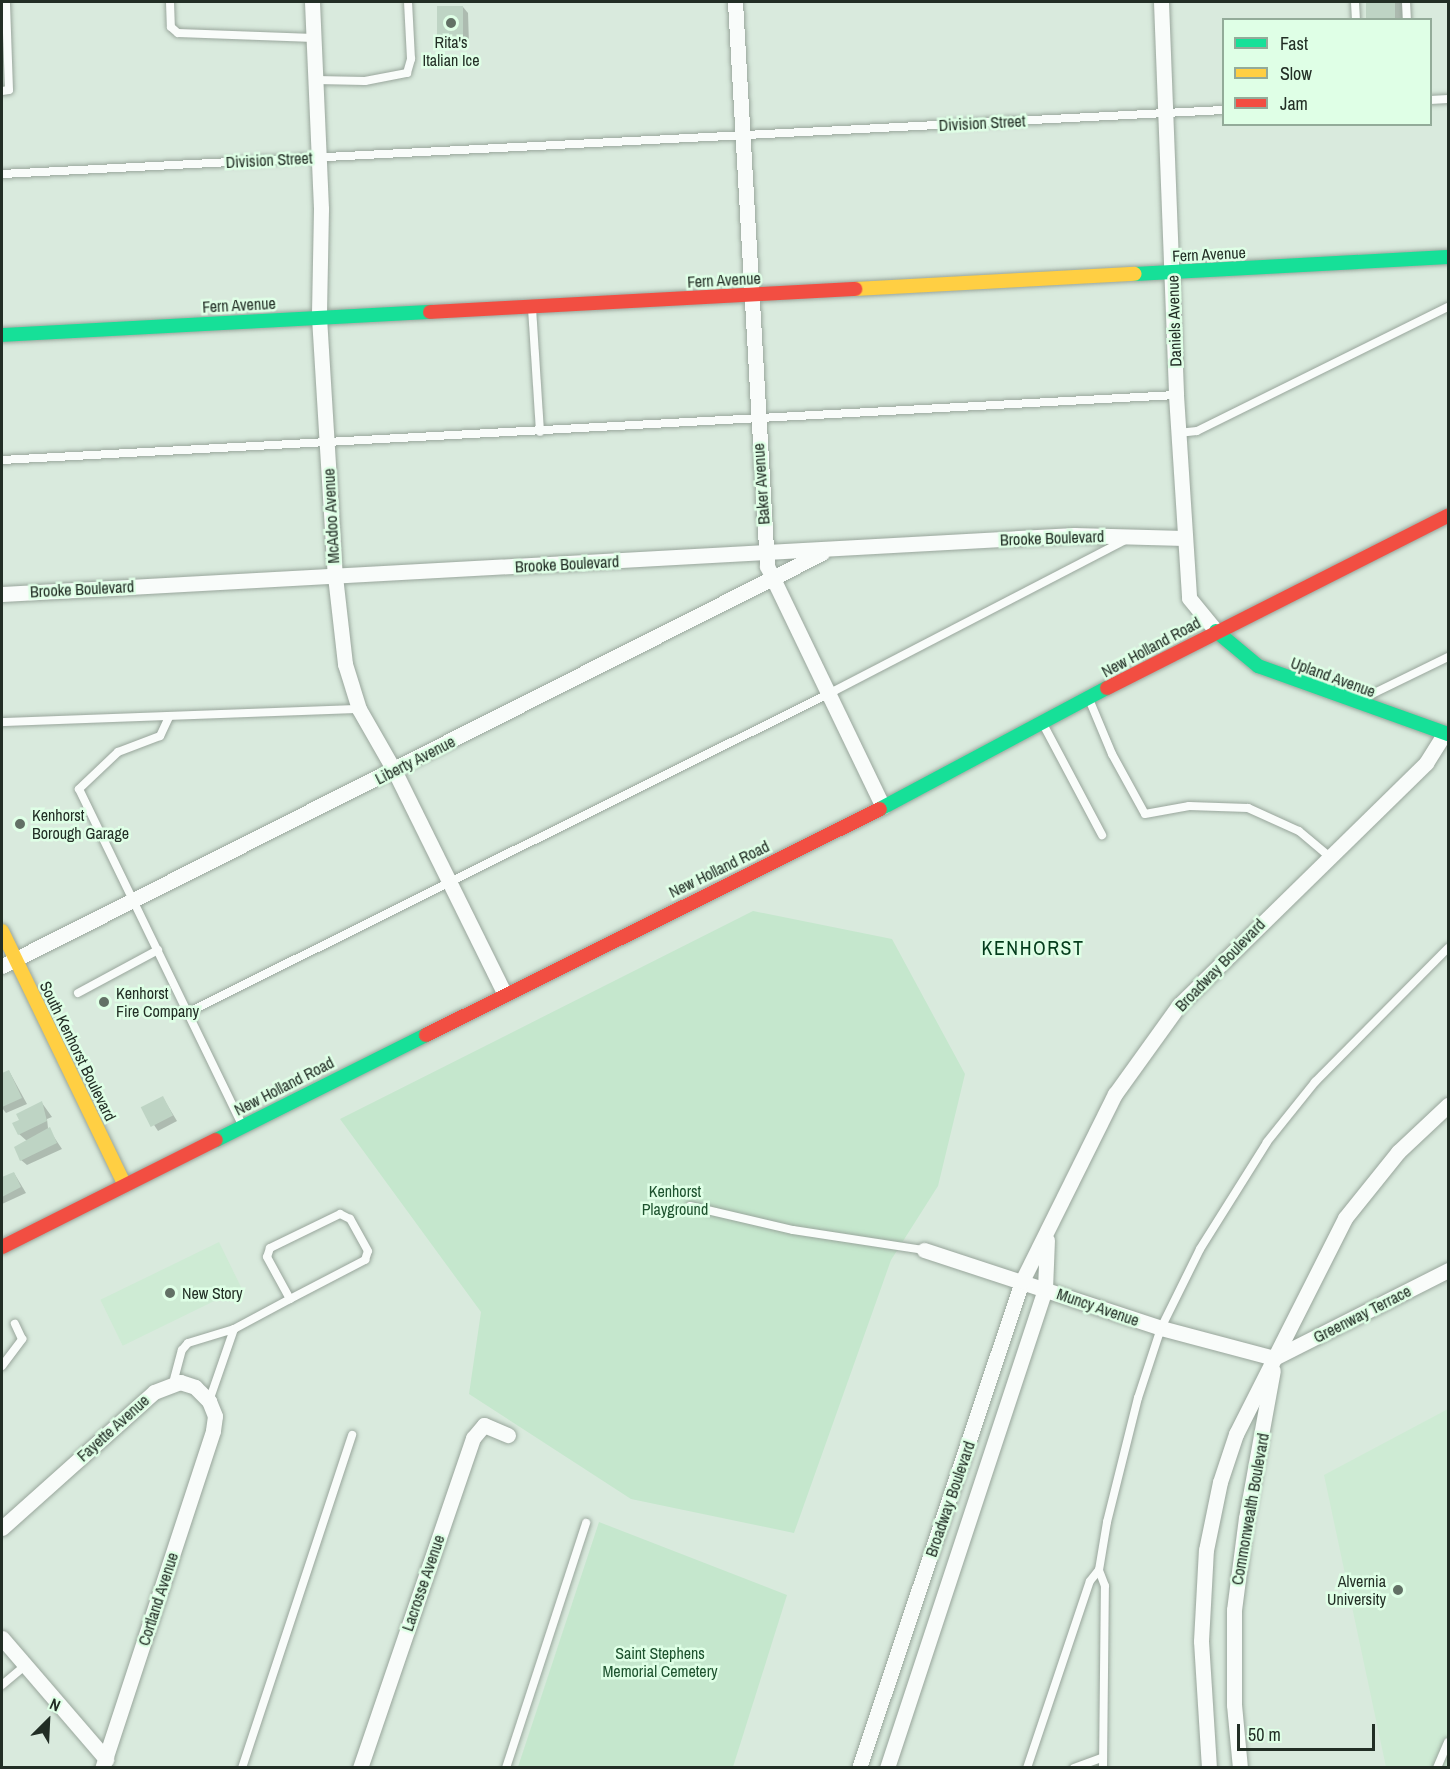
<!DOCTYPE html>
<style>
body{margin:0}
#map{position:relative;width:1450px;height:1769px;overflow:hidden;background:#d9eadd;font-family:"Archivo Narrow",sans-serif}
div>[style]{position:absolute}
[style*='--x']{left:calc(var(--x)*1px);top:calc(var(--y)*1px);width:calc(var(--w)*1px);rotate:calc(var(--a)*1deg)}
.built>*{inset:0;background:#ceebd4;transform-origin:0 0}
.green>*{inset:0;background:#c5e7cd}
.shadow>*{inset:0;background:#0003;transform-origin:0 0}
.building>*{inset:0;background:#bed4c4;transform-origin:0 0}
.roads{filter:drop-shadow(0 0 2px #99a69c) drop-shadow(0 0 2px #99a69c)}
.lane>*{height:8px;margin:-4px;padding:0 4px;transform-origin:4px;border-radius:4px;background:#f9fcfa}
.street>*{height:15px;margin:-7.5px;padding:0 7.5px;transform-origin:7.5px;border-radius:7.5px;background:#f9fcfa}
.fast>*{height:14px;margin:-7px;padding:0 7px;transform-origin:7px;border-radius:7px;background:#16e098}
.slow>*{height:14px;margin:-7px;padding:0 7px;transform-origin:7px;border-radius:7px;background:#ffcf43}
.jam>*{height:14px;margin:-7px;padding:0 7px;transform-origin:7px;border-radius:7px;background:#f24e42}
.dots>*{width:16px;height:16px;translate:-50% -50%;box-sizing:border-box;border:3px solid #dfffe6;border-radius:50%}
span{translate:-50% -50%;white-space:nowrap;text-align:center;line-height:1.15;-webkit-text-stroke:5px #dfffe6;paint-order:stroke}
.poi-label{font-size:16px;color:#222e25}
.left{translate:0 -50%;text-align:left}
.right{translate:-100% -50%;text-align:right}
.street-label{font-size:16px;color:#222e25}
.park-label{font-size:16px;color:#1d522e}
.quarter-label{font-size:20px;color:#033c1b;letter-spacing:1.5px}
.frame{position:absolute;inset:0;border:3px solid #222e25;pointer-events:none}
.legend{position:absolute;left:1222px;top:18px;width:210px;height:108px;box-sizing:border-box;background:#dfffe6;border:2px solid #93ab99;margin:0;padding:8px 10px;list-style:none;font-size:18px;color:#222e25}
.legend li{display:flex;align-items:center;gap:12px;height:30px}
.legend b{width:30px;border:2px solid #93ab99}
.north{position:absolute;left:18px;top:1691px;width:60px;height:60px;-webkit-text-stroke:4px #dfffe6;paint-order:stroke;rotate:24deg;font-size:16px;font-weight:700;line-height:24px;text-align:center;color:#222e25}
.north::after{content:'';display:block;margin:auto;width:21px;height:27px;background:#222e25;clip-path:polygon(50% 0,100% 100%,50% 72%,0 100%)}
.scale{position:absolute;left:1237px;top:1724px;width:138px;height:27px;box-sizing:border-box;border:3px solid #222e25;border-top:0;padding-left:8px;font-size:18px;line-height:21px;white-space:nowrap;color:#222e25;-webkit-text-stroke:4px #dfffe6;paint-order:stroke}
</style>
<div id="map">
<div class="built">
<div style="left:219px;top:1242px;width:51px;height:132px;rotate:64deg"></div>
<div style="clip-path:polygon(1448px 1409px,1448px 1767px,1386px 1767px,1324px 1475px)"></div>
</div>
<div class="green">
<div style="clip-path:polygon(753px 911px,892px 939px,965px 1074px,938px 1186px,891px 1260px,794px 1533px,631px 1499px,469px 1394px,481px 1312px,340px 1119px)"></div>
<div style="clip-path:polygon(599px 1522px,787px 1595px,733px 1767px,518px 1767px)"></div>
</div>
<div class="shadow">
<div style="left:1367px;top:2px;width:35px;height:18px"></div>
<div style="clip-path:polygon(463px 7px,468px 13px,469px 45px,445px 45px,440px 40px)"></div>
<div style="clip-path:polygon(9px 1071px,27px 1104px,6px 1113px,2px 1108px,2px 1075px)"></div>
<div style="clip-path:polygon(163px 1098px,177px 1121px,158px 1131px,143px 1108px)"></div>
<div style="clip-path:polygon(42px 1103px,52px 1117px,47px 1119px,48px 1128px,62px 1149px,27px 1165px,21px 1160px,27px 1141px,19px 1134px)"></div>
<div style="clip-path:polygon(14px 1173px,26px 1193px,2px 1204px,2px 1179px)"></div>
</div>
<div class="building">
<div style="left:1366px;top:2px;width:29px;height:18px"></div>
<div style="left:437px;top:6px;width:26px;height:34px"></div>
<div style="clip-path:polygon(9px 1070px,22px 1098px,2px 1107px,2px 1073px)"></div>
<div style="left:163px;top:1096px;width:22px;height:25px;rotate:63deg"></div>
<div style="clip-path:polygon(42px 1101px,47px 1121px,18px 1135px,12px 1123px,19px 1120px,16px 1114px)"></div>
<div style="clip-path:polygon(50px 1127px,57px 1143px,20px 1161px,14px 1147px)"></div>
<div style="clip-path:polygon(14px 1172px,21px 1187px,2px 1197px,2px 1177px)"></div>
</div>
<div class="roads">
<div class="lane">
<div style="--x:170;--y:2;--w:25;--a:88"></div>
<div style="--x:171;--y:27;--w:9;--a:41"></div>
<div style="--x:178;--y:33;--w:136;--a:2.1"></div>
<div style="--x:1355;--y:2;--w:18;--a:87"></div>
<div style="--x:1406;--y:2;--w:18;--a:87"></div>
<div style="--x:316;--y:80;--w:49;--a:1.2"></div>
<div style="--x:365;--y:81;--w:43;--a:-10.8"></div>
<div style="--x:407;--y:73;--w:15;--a:-74"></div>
<div style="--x:411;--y:59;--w:57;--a:-93"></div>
<div style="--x:2;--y:91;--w:7;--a:-8"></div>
<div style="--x:9;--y:90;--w:88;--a:-92"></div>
<div style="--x:1430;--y:100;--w:18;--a:-3"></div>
<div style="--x:2;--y:174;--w:1224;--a:-3"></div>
<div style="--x:532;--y:308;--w:124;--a:86.3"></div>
<div style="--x:1178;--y:433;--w:19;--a:-6"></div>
<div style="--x:1197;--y:431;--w:280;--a:-26.3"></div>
<div style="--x:2;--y:460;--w:1176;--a:-3.17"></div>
<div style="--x:1089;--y:699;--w:60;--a:67.3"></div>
<div style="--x:1112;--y:754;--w:68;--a:61.2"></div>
<div style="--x:1145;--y:814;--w:45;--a:-10.3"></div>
<div style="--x:1189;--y:806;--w:59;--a:1.9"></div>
<div style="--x:1248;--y:808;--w:56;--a:24.3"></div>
<div style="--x:1299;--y:831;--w:39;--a:40"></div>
<div style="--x:1362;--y:699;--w:96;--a:-26"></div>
<div style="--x:169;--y:717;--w:21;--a:115"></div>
<div style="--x:160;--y:736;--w:45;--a:159.1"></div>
<div style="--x:118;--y:752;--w:54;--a:136.5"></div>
<div style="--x:79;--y:789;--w:373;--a:64.1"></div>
<div style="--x:2;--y:722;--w:357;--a:-2.1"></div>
<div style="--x:1043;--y:724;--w:126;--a:62"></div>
<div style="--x:78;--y:993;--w:91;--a:-28.3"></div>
<div style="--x:189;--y:1012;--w:720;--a:-26.46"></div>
<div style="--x:834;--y:691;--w:328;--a:-27.4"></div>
<div style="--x:690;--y:1206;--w:106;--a:13.1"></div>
<div style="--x:793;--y:1230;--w:133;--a:8.7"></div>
<div style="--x:234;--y:1329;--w:64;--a:-28.2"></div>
<div style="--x:290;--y:1299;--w:85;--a:-27.5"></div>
<div style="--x:365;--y:1260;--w:9;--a:-72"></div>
<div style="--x:368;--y:1251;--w:37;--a:-119"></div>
<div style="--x:350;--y:1219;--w:11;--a:-153"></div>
<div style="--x:340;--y:1214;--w:78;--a:154.1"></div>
<div style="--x:270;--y:1248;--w:9;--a:108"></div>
<div style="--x:267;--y:1257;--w:48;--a:61.3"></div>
<div style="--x:2;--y:1366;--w:34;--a:-53"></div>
<div style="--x:22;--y:1339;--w:17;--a:-115"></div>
<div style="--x:173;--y:1383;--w:34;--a:-75"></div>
<div style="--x:182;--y:1350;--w:9;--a:-49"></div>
<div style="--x:188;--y:1343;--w:48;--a:-16.9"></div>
<div style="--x:234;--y:1329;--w:76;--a:109.1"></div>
<div style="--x:2;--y:1685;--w:30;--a:-40"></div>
<div style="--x:242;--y:1768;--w:351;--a:-71.7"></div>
<div style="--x:506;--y:1768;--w:258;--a:-71.9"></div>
<div style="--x:1027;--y:1768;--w:197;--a:-71.4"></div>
<div style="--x:1090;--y:1581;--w:14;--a:-51"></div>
<div style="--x:1074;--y:1768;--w:29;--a:-20"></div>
<div style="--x:1103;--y:1768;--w:182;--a:-89.4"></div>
<div style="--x:1105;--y:1586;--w:17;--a:-111"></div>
<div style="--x:1099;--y:1570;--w:49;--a:-80.5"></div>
<div style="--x:1107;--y:1522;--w:128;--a:-76"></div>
<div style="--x:1138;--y:1398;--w:74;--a:-71.8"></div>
<div style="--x:1161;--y:1328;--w:88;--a:-63.7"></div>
<div style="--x:1200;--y:1249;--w:126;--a:-57.9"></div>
<div style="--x:1267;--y:1142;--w:77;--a:-51.3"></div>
<div style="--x:1315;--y:1082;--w:189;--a:-45.2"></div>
<div style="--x:1437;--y:1768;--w:28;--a:-67"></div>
</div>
<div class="street">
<div style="--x:312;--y:2;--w:207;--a:87.5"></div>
<div style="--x:321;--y:209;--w:108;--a:91.1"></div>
<div style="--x:319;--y:317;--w:259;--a:86.5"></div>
<div style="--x:335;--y:576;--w:89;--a:83.5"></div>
<div style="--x:345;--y:664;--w:47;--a:72.7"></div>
<div style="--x:359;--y:709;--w:70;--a:60.2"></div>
<div style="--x:394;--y:770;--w:249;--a:63.7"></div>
<div style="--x:735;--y:2;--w:565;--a:86.75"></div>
<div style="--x:767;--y:566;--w:267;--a:64.3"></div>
<div style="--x:1161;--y:2;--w:393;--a:87.8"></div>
<div style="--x:1176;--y:395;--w:203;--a:86.3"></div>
<div style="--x:1189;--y:598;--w:43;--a:50.7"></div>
<div style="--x:2;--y:594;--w:1074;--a:-3.15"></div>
<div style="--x:1074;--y:535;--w:110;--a:1.6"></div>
<div style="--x:2;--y:966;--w:918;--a:-26.73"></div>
<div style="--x:924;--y:1250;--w:250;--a:18.2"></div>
<div style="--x:1161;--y:1328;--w:117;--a:14.9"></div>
<div style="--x:1274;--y:1358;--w:195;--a:-26.8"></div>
<div style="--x:2;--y:1528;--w:204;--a:-41.8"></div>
<div style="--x:154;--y:1392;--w:28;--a:-21"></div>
<div style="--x:180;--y:1382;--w:16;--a:18"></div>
<div style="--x:195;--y:1387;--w:20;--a:45"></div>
<div style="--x:209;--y:1401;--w:16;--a:68"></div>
<div style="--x:215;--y:1416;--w:15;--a:98"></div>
<div style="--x:213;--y:1431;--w:355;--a:108.2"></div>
<div style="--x:2;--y:1638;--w:160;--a:49.3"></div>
<div style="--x:360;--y:1768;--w:349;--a:-71.1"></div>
<div style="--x:473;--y:1438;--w:17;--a:-50"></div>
<div style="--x:484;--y:1425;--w:26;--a:23"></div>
<div style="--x:859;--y:1768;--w:514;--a:-71.49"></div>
<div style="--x:1022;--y:1281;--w:209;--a:-63.6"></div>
<div style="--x:1115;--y:1094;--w:110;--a:-54.3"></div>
<div style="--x:1179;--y:1005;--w:346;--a:-44.4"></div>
<div style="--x:1426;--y:763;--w:34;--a:-58"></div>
<div style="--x:887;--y:1768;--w:504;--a:-71.74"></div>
<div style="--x:1045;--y:1289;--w:49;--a:-87.7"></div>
<div style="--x:1209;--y:1768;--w:127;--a:-93.6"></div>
<div style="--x:1201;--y:1641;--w:91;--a:-86.9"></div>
<div style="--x:1206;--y:1550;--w:69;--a:-78.4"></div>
<div style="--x:1220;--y:1482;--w:51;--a:-71.6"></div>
<div style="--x:1236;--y:1434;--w:242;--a:-63.2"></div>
<div style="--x:1345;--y:1218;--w:85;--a:-51.2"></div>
<div style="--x:1398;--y:1152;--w:69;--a:-43.2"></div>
<div style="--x:1240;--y:1768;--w:63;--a:-95.4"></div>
<div style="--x:1234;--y:1705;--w:95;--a:-90"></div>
<div style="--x:1234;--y:1610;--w:93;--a:-82.6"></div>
<div style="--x:1246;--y:1518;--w:150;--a:-79.7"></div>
</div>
<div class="fast">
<div style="--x:1135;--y:274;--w:313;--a:-3.1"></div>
<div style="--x:2;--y:335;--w:429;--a:-3.1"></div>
<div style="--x:1216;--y:631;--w:55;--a:39.8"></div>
<div style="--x:1258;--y:666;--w:202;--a:19.7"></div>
<div style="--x:880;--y:809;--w:257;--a:-28.1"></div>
<div style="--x:216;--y:1140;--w:235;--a:-26.6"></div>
</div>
<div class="slow">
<div style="--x:855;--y:289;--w:280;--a:-3.1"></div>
<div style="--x:2;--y:931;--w:282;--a:64.2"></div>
</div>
<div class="jam">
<div style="--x:430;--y:312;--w:426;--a:-3.1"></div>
<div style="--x:1107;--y:688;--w:382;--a:-26.8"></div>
<div style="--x:426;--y:1035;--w:507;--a:-26.46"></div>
<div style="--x:2;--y:1247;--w:239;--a:-26.6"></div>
</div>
</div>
<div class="dots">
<div style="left:451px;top:23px;background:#627065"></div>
<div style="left:20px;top:824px;background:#627065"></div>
<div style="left:104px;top:1002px;background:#627065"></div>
<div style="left:170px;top:1293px;background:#627065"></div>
<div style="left:1398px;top:1590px;background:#627065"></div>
</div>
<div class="poi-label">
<span style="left:451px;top:51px">Rita's<br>Italian Ice</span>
<span class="left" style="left:32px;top:824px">Kenhorst<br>Borough Garage</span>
<span class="left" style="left:116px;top:1002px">Kenhorst<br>Fire Company</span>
<span class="left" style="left:182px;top:1293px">New Story</span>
<span class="right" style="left:1386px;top:1590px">Alvernia<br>University</span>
</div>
<div class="street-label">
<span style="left:982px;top:123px;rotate:-3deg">Division Street</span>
<span style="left:269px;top:160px;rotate:-3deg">Division Street</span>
<span style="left:1209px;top:254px;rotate:-3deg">Fern Avenue</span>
<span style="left:724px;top:280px;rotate:-3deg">Fern Avenue</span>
<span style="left:239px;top:305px;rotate:-3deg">Fern Avenue</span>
<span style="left:1174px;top:321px;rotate:-92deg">Daniels Avenue</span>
<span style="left:761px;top:484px;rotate:-94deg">Baker Avenue</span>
<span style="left:331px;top:516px;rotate:-93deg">McAdoo Avenue</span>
<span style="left:1052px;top:538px;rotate:-2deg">Brooke Boulevard</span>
<span style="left:567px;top:564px;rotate:-3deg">Brooke Boulevard</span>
<span style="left:82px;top:589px;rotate:-3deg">Brooke Boulevard</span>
<span style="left:1151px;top:647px;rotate:-28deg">New Holland Road</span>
<span style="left:1333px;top:677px;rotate:20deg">Upland Avenue</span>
<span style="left:415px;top:760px;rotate:-27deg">Liberty Avenue</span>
<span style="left:719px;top:869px;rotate:-26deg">New Holland Road</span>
<span style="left:1220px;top:965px;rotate:-46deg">Broadway Boulevard</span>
<span style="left:78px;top:1051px;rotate:64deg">South Kenhorst Boulevard</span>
<span style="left:284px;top:1086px;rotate:-27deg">New Holland Road</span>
<span style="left:1098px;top:1307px;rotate:19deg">Muncy Avenue</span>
<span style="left:1362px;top:1314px;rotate:-27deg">Greenway Terrace</span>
<span style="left:113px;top:1428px;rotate:-42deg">Fayette Avenue</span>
<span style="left:950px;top:1499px;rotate:-71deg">Broadway Boulevard</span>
<span style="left:1250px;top:1509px;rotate:-80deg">Commonwealth Boulevard</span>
<span style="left:423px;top:1583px;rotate:-71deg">Lacrosse Avenue</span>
<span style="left:158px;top:1599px;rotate:-72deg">Cortland Avenue</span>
</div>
<div class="park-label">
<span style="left:675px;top:1200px">Kenhorst<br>Playground</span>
<span style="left:660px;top:1662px">Saint Stephens<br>Memorial Cemetery</span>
</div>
<div class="quarter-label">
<span style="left:1033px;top:947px">KENHORST</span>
</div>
<div class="frame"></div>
<ul class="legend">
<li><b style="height:8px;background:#16e098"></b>Fast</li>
<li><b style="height:8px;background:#ffcf43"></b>Slow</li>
<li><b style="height:8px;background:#f24e42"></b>Jam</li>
</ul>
<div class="north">N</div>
<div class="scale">50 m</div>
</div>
